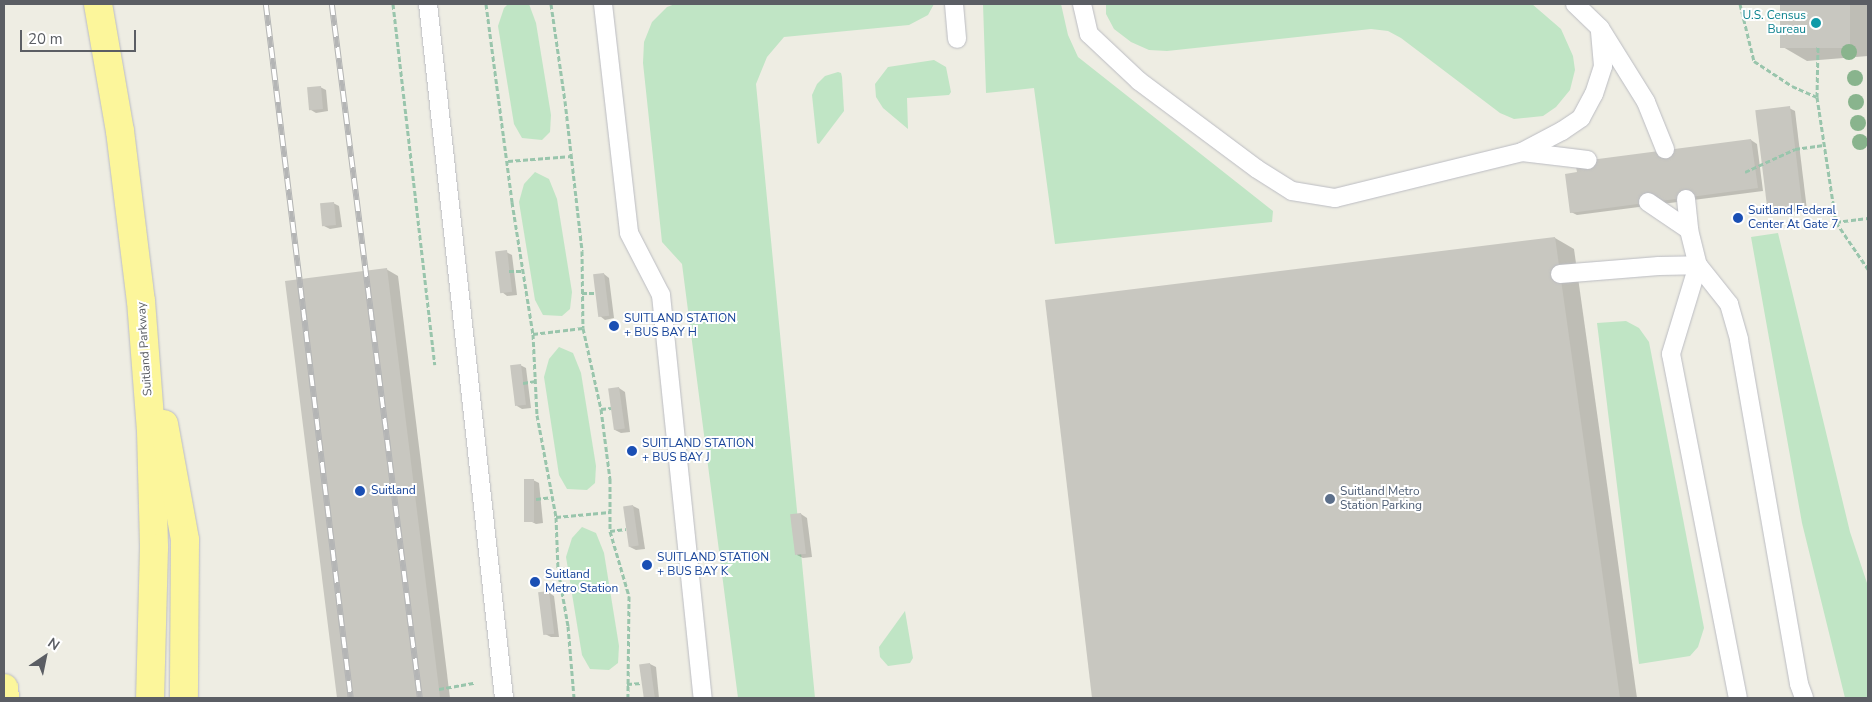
<!DOCTYPE html>
<style>
body{margin:0}
#map{position:relative;width:1872px;height:702px;overflow:hidden;background:#eeede3;font-family:"Nunito Sans",sans-serif}
div>[style]{position:absolute}
[style*='--x']{left:calc(var(--x)*1px);top:calc(var(--y)*1px);width:calc(var(--w)*1px);rotate:calc(var(--a)*1deg)}
.green>*{inset:0;background:#c0e5c5}
.shadow>*{inset:0;background:#0003}
.building>*{inset:0;background:#c8c7c0;transform-origin:0 0}
.path>*{height:3px;margin-top:-1.5px;transform-origin:0;background:repeating-linear-gradient(90deg,#99c5ac 0 5px,transparent 0 7.5px)}
.roads{filter:drop-shadow(0 0 1px #bbbcc2) drop-shadow(0 0 1px #bbbcc2)}
.service>*{height:18px;margin:-9px;padding:0 9px;transform-origin:9px;border-radius:9px;background:#fff}
.trunk>*{height:28px;margin:-14px;padding:0 14px;transform-origin:14px;border-radius:14px;background:#fcf69b}
.rail>*{height:5.5px;margin-top:-2.75px;transform-origin:0;background:repeating-linear-gradient(90deg,#fff 0 11px,#b4b5b5 0 22px);box-sizing:border-box;border-block:1px solid #b4b5b5}
.trees>*{width:16px;height:16px;margin:-8px;border-radius:50%;background:#89b48d}
.dots>*{width:14px;height:14px;translate:-50% -50%;box-sizing:border-box;border:2px solid #fff;border-radius:50%}
span{translate:-50% -50%;white-space:nowrap;text-align:center;line-height:1.15;-webkit-text-stroke:4px #fff;paint-order:stroke}
.culture-label{font-size:12px;color:#0d838f}
.right{translate:-100% -50%;text-align:right}
.transit-label{font-size:12px;color:#164399}
.left{translate:0 -50%;text-align:left}
.street-label{font-size:12px;color:#5b5e64}
.service-label{font-size:12px;color:#4e5e75}
.frame{position:absolute;inset:0;border:5px solid #5b5e64;pointer-events:none}
.north{position:absolute;left:20px;top:632px;width:50px;height:50px;-webkit-text-stroke:4px #fff;paint-order:stroke;rotate:34deg;font-size:14px;font-weight:700;line-height:20px;text-align:center;color:#5b5e64}
.north::after{content:'';display:block;margin:auto;width:18px;height:22px;background:#5b5e64;clip-path:polygon(50% 0,100% 100%,50% 72%,0 100%)}
.scale{position:absolute;left:20px;top:30px;width:116px;height:22px;box-sizing:border-box;border:2px solid #5b5e64;border-top:0;padding-left:6px;font-size:15px;line-height:18px;white-space:nowrap;color:#5b5e64;-webkit-text-stroke:4px #fff;paint-order:stroke}
</style>
<div id="map">
<div class="green">
<div style="clip-path:polygon(508px 4px,529px 4px,536px 23px,551px 115px,550px 132px,542px 140px,522px 138px,514px 124px,498px 26px,504px 8px)"></div>
<div style="clip-path:polygon(675px 4px,934px 4px,928px 15px,909px 25px,784px 37px,767px 57px,756px 84px,815px 698px,738px 698px,682px 264px,662px 242px,643px 63px,644px 42px,652px 22px,667px 7px)"></div>
<div style="clip-path:polygon(983px 4px,1061px 4px,1068px 35px,1078px 57px,1273px 211px,1272px 222px,1055px 244px,1034px 88px,986px 93px)"></div>
<div style="clip-path:polygon(1106px 4px,1532px 4px,1561px 29px,1573px 56px,1575px 70px,1570px 90px,1556px 107px,1543px 116px,1514px 119px,1500px 113px,1401px 38px,1388px 31px,1371px 29px,1167px 51px,1149px 50px,1131px 42px,1114px 29px,1106px 14px)"></div>
<div style="clip-path:polygon(934px 60px,946px 67px,951px 92px,949px 95px,907px 98px,908px 129px,883px 108px,876px 97px,875px 84px,888px 67px)"></div>
<div style="clip-path:polygon(838px 72px,841px 73px,842px 77px,844px 111px,819px 144px,817px 143px,812px 95px,817px 84px,825px 76px)"></div>
<div style="clip-path:polygon(535px 172px,549px 179px,557px 199px,572px 292px,570px 309px,562px 316px,543px 315px,535px 300px,519px 202px,524px 184px)"></div>
<div style="clip-path:polygon(1778px 233px,1850px 532px,1868px 586px,1868px 698px,1845px 698px,1802px 523px,1751px 237px)"></div>
<div style="clip-path:polygon(1626px 321px,1639px 328px,1649px 342px,1704px 628px,1698px 647px,1690px 656px,1639px 664px,1597px 323px)"></div>
<div style="clip-path:polygon(559px 347px,573px 353px,581px 373px,596px 466px,595px 483px,587px 490px,567px 489px,559px 475px,544px 377px,549px 359px)"></div>
<div style="clip-path:polygon(582px 527px,596px 533px,604px 553px,619px 646px,618px 663px,609px 670px,590px 669px,582px 655px,566px 557px,572px 538px)"></div>
<div style="clip-path:polygon(905px 611px,913px 658px,910px 663px,888px 666px,880px 657px,879px 647px)"></div>
</div>
<div class="shadow">
<div style="clip-path:polygon(1781px 4px,1868px 4px,1868px 56px,1807px 61px,1783px 47px)"></div>
<div style="clip-path:polygon(320px 87px,326px 90px,328px 111px,316px 113px,311px 110px)"></div>
<div style="clip-path:polygon(1789px 108px,1795px 111px,1807px 210px,1775px 214px,1769px 210px)"></div>
<div style="clip-path:polygon(1751px 140px,1757px 144px,1763px 191px,1577px 215px,1571px 212px)"></div>
<div style="clip-path:polygon(333px 203px,339px 206px,342px 227px,330px 229px,324px 226px)"></div>
<div style="clip-path:polygon(1555px 238px,1574px 249px,1637px 698px,1094px 698px,1047px 301px)"></div>
<div style="clip-path:polygon(506px 252px,512px 255px,517px 295px,507px 296px,502px 292px)"></div>
<div style="clip-path:polygon(386px 269px,398px 276px,450px 698px,339px 698px,287px 282px)"></div>
<div style="clip-path:polygon(604px 274px,609px 278px,614px 318px,605px 320px,600px 316px)"></div>
<div style="clip-path:polygon(520px 365px,526px 368px,531px 408px,522px 409px,517px 406px)"></div>
<div style="clip-path:polygon(619px 388px,625px 392px,630px 432px,621px 433px,615px 430px)"></div>
<div style="clip-path:polygon(533px 480px,539px 483px,543px 523px,536px 524px,530px 521px)"></div>
<div style="clip-path:polygon(633px 506px,639px 509px,645px 549px,636px 550px,630px 547px)"></div>
<div style="clip-path:polygon(801px 514px,807px 518px,812px 557px,803px 558px,797px 555px)"></div>
<div style="clip-path:polygon(548px 592px,554px 596px,559px 637px,551px 637px,545px 634px)"></div>
<div style="clip-path:polygon(650px 664px,656px 667px,659px 698px,645px 698px,641px 665px)"></div>
</div>
<div class="building">
<div style="left:1780px;top:4px;width:70px;height:44px"></div>
<div style="left:321px;top:86px;width:23px;height:14px;rotate:85deg"></div>
<div style="left:1790px;top:106px;width:102px;height:35px;rotate:83deg"></div>
<div style="clip-path:polygon(1751px 139px,1758px 188px,1570px 213px,1565px 174px,1577px 172px,1575px 162px)"></div>
<div style="left:334px;top:202px;width:23px;height:14px;rotate:85deg"></div>
<div style="clip-path:polygon(1555px 237px,1620px 698px,1092px 698px,1045px 300px)"></div>
<div style="left:507px;top:250px;width:42px;height:12px;rotate:83deg"></div>
<div style="clip-path:polygon(387px 268px,439px 689px,440px 698px,337px 698px,285px 281px)"></div>
<div style="left:604px;top:273px;width:43px;height:11px;rotate:83deg"></div>
<div style="left:521px;top:364px;width:41px;height:11px;rotate:83deg"></div>
<div style="left:619px;top:387px;width:42px;height:11px;rotate:82deg"></div>
<div style="left:524px;top:479px;width:10px;height:43px"></div>
<div style="left:633px;top:505px;width:41px;height:10px;rotate:82deg"></div>
<div style="left:801px;top:513px;width:41px;height:11px;rotate:83deg"></div>
<div style="left:549px;top:591px;width:43px;height:11px;rotate:83deg"></div>
<div style="left:650px;top:663px;width:35px;height:11px;rotate:82deg"></div>
</div>
<div class="path">
<div style="--x:393;--y:4;--w:363;--a:83.4"></div>
<div style="--x:486;--y:4;--w:200;--a:82.5"></div>
<div style="--x:512;--y:202;--w:134;--a:81"></div>
<div style="--x:533;--y:334;--w:81;--a:87.2"></div>
<div style="--x:537;--y:415;--w:104;--a:79.4"></div>
<div style="--x:556;--y:517;--w:52;--a:87.8"></div>
<div style="--x:558;--y:569;--w:58;--a:80"></div>
<div style="--x:568;--y:626;--w:72;--a:85.2"></div>
<div style="--x:551;--y:4;--w:98;--a:81.8"></div>
<div style="--x:565;--y:101;--w:151;--a:83.5"></div>
<div style="--x:582;--y:251;--w:77;--a:89.3"></div>
<div style="--x:583;--y:328;--w:83;--a:77.5"></div>
<div style="--x:601;--y:409;--w:71;--a:82.7"></div>
<div style="--x:610;--y:479;--w:52;--a:90"></div>
<div style="--x:610;--y:531;--w:68;--a:73.7"></div>
<div style="--x:629;--y:596;--w:102;--a:90.6"></div>
<div style="--x:1740;--y:4;--w:59;--a:76.2"></div>
<div style="--x:1754;--y:61;--w:45;--a:33.3"></div>
<div style="--x:1792;--y:86;--w:27;--a:24"></div>
<div style="--x:1817;--y:97;--w:126;--a:81.4"></div>
<div style="--x:1836;--y:222;--w:32;--a:-7"></div>
<div style="--x:1817;--y:97;--w:52;--a:-88.9"></div>
<div style="--x:508;--y:161;--w:64;--a:-4.5"></div>
<div style="--x:1745;--y:172;--w:55;--a:-24.7"></div>
<div style="--x:1795;--y:149;--w:29;--a:-8"></div>
<div style="--x:1836;--y:222;--w:57;--a:55.8"></div>
<div style="--x:509;--y:271;--w:13;--a:0"></div>
<div style="--x:582;--y:293;--w:14;--a:0"></div>
<div style="--x:533;--y:334;--w:50;--a:-6.8"></div>
<div style="--x:523;--y:383;--w:12;--a:-9"></div>
<div style="--x:601;--y:409;--w:10;--a:-6"></div>
<div style="--x:536;--y:499;--w:17;--a:-7"></div>
<div style="--x:556;--y:517;--w:54;--a:-5.3"></div>
<div style="--x:610;--y:531;--w:16;--a:-7"></div>
<div style="--x:627;--y:684;--w:15;--a:-4"></div>
<div style="--x:439;--y:689;--w:36;--a:-10"></div>
</div>
<div class="roads">
<div class="service">
<div style="--x:428;--y:4;--w:698;--a:83.75"></div>
<div style="--x:603;--y:4;--w:230;--a:83.5"></div>
<div style="--x:629;--y:233;--w:70;--a:62.7"></div>
<div style="--x:661;--y:295;--w:405;--a:84.1"></div>
<div style="--x:954;--y:4;--w:35;--a:85"></div>
<div style="--x:1082;--y:4;--w:31;--a:77"></div>
<div style="--x:1089;--y:34;--w:69;--a:43.2"></div>
<div style="--x:1139;--y:81;--w:147;--a:36.7"></div>
<div style="--x:1257;--y:169;--w:41;--a:32.2"></div>
<div style="--x:1292;--y:191;--w:44;--a:9.2"></div>
<div style="--x:1335;--y:198;--w:193;--a:-13.8"></div>
<div style="--x:1522;--y:152;--w:45;--a:-27.7"></div>
<div style="--x:1562;--y:131;--w:23;--a:-34"></div>
<div style="--x:1581;--y:118;--w:27;--a:-62"></div>
<div style="--x:1594;--y:94;--w:29;--a:-72"></div>
<div style="--x:1603;--y:66;--w:38;--a:-95"></div>
<div style="--x:1575;--y:4;--w:35;--a:44"></div>
<div style="--x:1600;--y:28;--w:87;--a:58.1"></div>
<div style="--x:1646;--y:102;--w:51;--a:68"></div>
<div style="--x:1522;--y:152;--w:66;--a:6.9"></div>
<div style="--x:1686;--y:199;--w:31;--a:84"></div>
<div style="--x:1689;--y:230;--w:36;--a:76"></div>
<div style="--x:1698;--y:265;--w:50;--a:51.5"></div>
<div style="--x:1729;--y:304;--w:37;--a:74"></div>
<div style="--x:1739;--y:340;--w:349;--a:80.1"></div>
<div style="--x:1799;--y:684;--w:15;--a:70"></div>
<div style="--x:1648;--y:202;--w:50;--a:34.3"></div>
<div style="--x:1698;--y:265;--w:93;--a:106.9"></div>
<div style="--x:1671;--y:354;--w:350;--a:79"></div>
<div style="--x:1560;--y:274;--w:99;--a:-4.6"></div>
<div style="--x:1659;--y:266;--w:39;--a:-1"></div>
</div>
<div class="trunk">
<div style="--x:98;--y:4;--w:129;--a:80.2"></div>
<div style="--x:120;--y:131;--w:171;--a:83"></div>
<div style="--x:141;--y:301;--w:130;--a:85.6"></div>
<div style="--x:151;--y:431;--w:117;--a:88.5"></div>
<div style="--x:154;--y:548;--w:150;--a:91.5"></div>
<div style="--x:164;--y:424;--w:118;--a:79.7"></div>
<div style="--x:185;--y:540;--w:158;--a:90.4"></div>
<div style="--x:4;--y:688;--w:10;--a:84"></div>
</div>
</div>
<div class="rail">
<div style="--x:266;--y:4;--w:699;--a:83.02"></div>
<div style="--x:332;--y:4;--w:700;--a:82.77"></div>
</div>
<div class="trees">
<div style="left:1849px;top:52px"></div>
<div style="left:1855px;top:78px"></div>
<div style="left:1856px;top:102px"></div>
<div style="left:1858px;top:123px"></div>
<div style="left:1860px;top:142px"></div>
</div>
<div class="dots">
<div style="left:1816px;top:23px;background:#0f9aa8"></div>
<div style="left:1738px;top:218px;background:#1a4fb4"></div>
<div style="left:614px;top:326px;background:#1a4fb4"></div>
<div style="left:632px;top:451px;background:#1a4fb4"></div>
<div style="left:360px;top:491px;background:#1a4fb4"></div>
<div style="left:1330px;top:499px;background:#5c6f8a"></div>
<div style="left:647px;top:565px;background:#1a4fb4"></div>
<div style="left:535px;top:582px;background:#1a4fb4"></div>
</div>
<div class="culture-label">
<span class="right" style="left:1806px;top:23px">U.S. Census<br>Bureau</span>
</div>
<div class="transit-label">
<span class="left" style="left:1748px;top:218px">Suitland Federal<br>Center At Gate 7</span>
<span class="left" style="left:624px;top:326px">SUITLAND STATION<br>+ BUS BAY H</span>
<span class="left" style="left:642px;top:451px">SUITLAND STATION<br>+ BUS BAY J</span>
<span class="left" style="left:371px;top:491px">Suitland</span>
<span class="left" style="left:657px;top:565px">SUITLAND STATION<br>+ BUS BAY K</span>
<span class="left" style="left:545px;top:582px">Suitland<br>Metro Station</span>
</div>
<div class="street-label">
<span style="left:145px;top:349px;rotate:-94deg">Suitland Parkway</span>
</div>
<div class="service-label">
<span class="left" style="left:1340px;top:499px">Suitland Metro<br>Station Parking</span>
</div>
<div class="frame"></div>
<div class="north">N</div>
<div class="scale">20 m</div>
</div>
